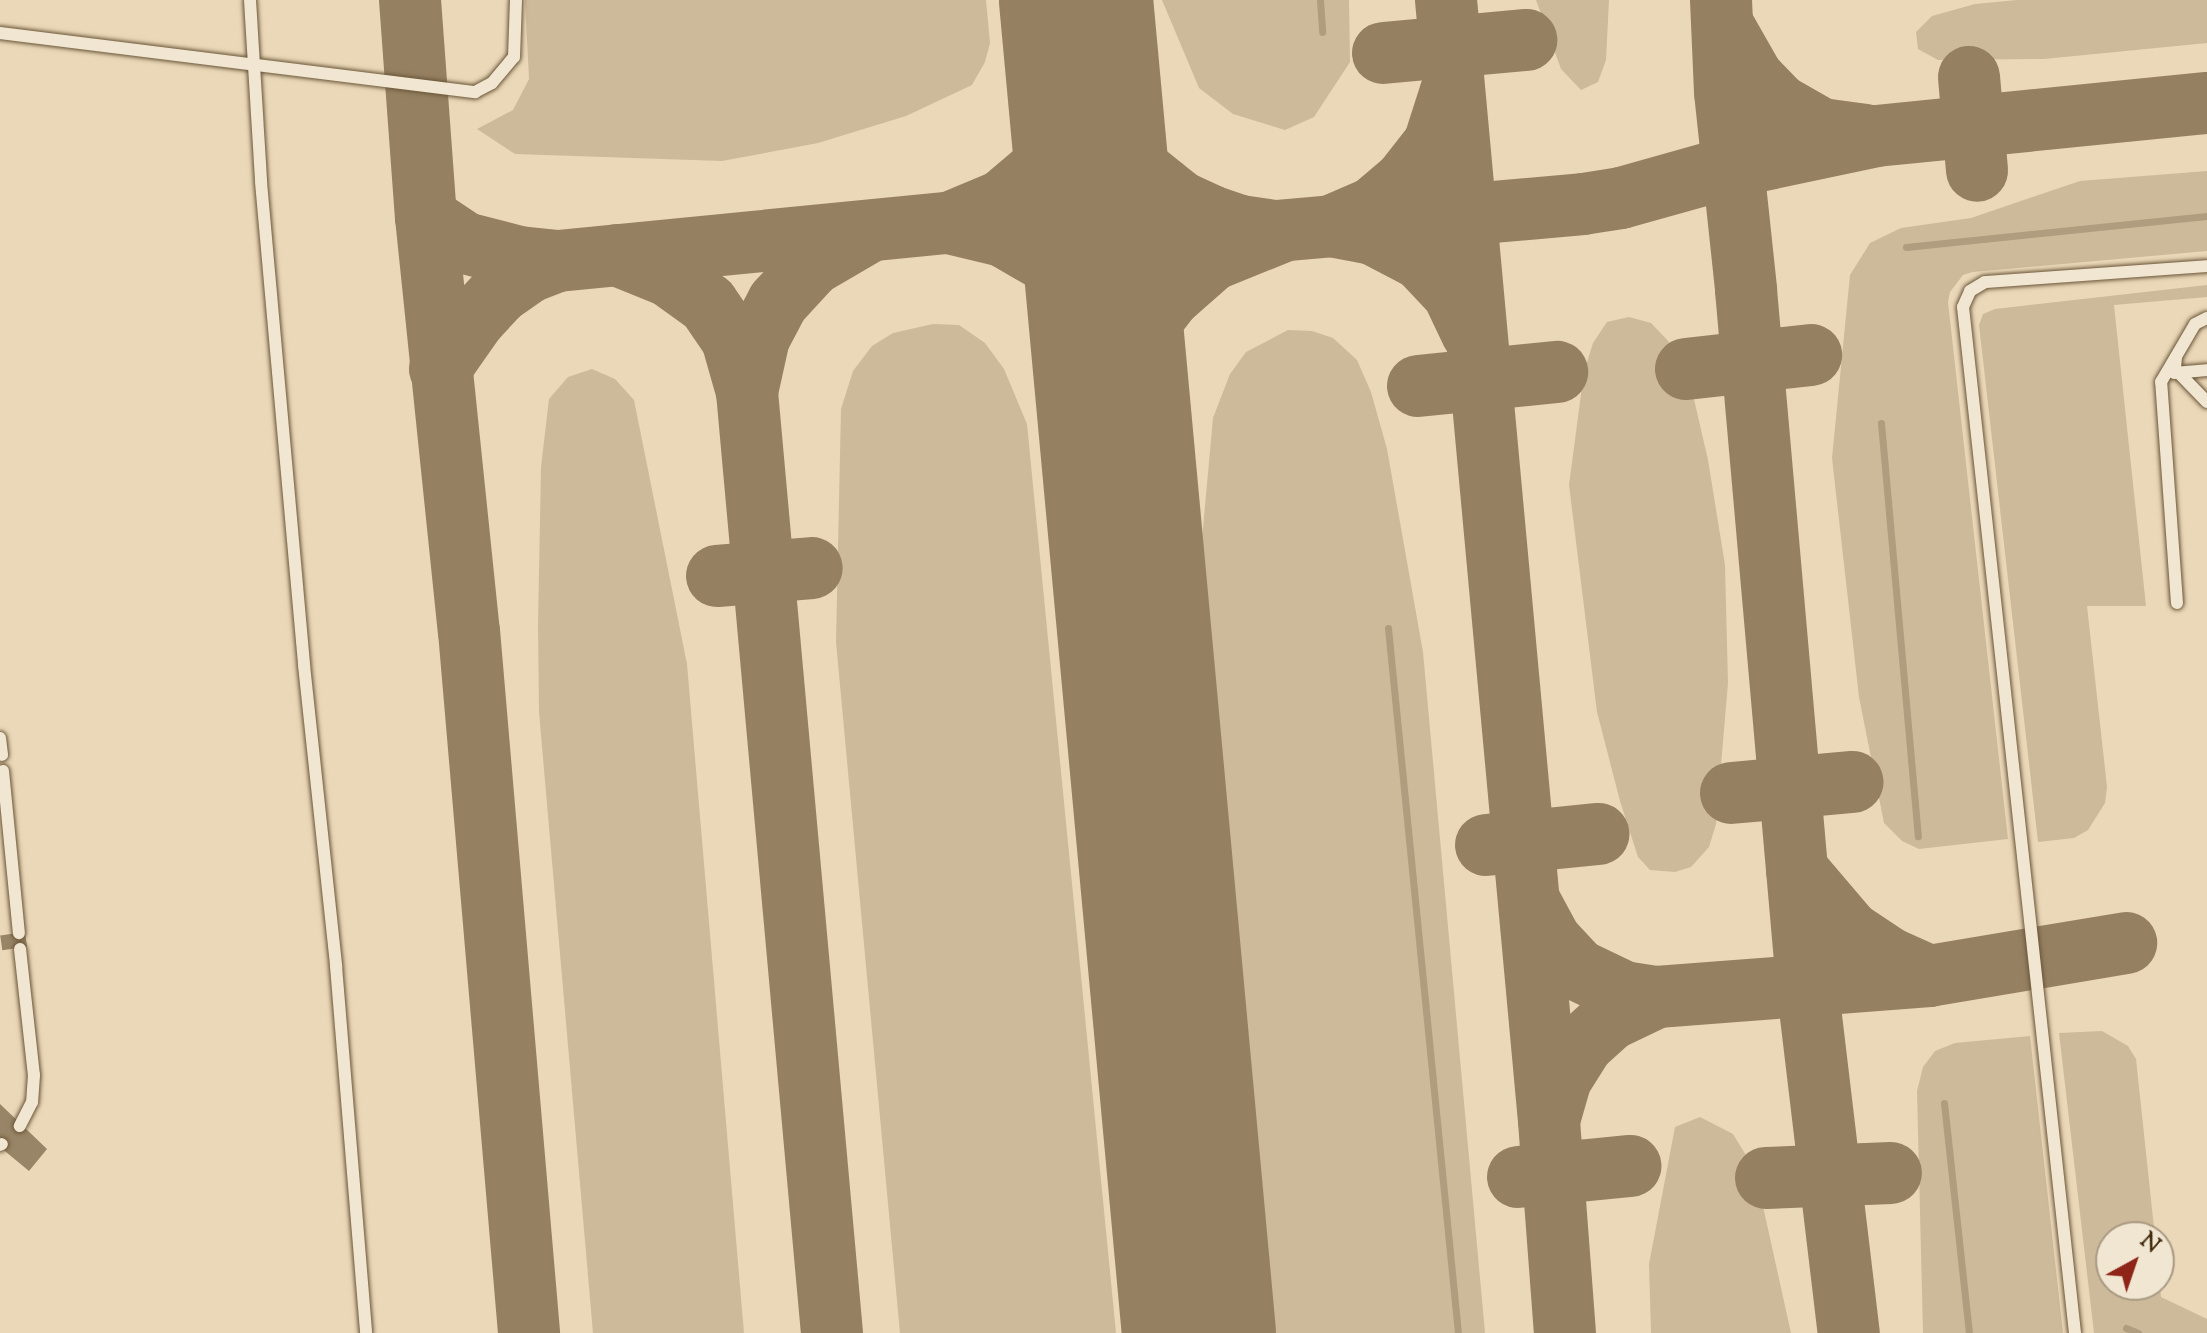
<!DOCTYPE html>
<style>
body{margin:0}
#map{position:relative;width:2207px;height:1333px;overflow:hidden;background:#ead8b8;font-family:"Sorts Mill Goudy",serif}
div>[style]{position:absolute}
[style*='--x']{left:calc(var(--x)*1px);top:calc(var(--y)*1px);width:calc(var(--w)*1px);rotate:calc(var(--a)*1deg)}
.green>*{inset:0;background:#cdba9b}
.stream>*{height:7px;margin:-3.5px;padding:0 3.5px;transform-origin:3.5px;border-radius:3.5px;background:#b09c7e}
.taxiway>*{height:62px;margin:-31px;padding:0 31px;transform-origin:31px;border-radius:31px;background:#958062}
.runway>*{height:154px;margin:-77px;padding:0 77px;transform-origin:77px;border-radius:77px;background:#958062}
.building>*{inset:0;background:#988466;transform-origin:0 0}
.roads{filter:drop-shadow(0 0 2px #6a5538) drop-shadow(0 0 2px #6a5538)}
.lane>*{height:12px;margin:-6px;padding:0 6px;transform-origin:6px;border-radius:6px;background:#f1e6d1}
span{translate:-50% -50%;white-space:nowrap;text-align:center;line-height:1.15;-webkit-text-stroke:6px #f1e6d1;paint-order:stroke}
.north{position:absolute;left:2095px;top:1221px;width:80px;height:80px;box-sizing:border-box;background:#f1e6d1;border:2px solid #aa9a83;border-radius:50%;rotate:40deg;font-size:22px;font-weight:700;line-height:32px;text-align:center;color:#40290d}
.north::after{content:'';display:block;margin:auto;width:28px;height:36px;background:#8f2418;clip-path:polygon(50% 0,100% 100%,50% 72%,0 100%)}
</style>
<div id="map">
<div class="green">
<div style="clip-path:polygon(525px 0,986px 0,990px 43px,985px 62px,972px 85px,906px 116px,818px 143px,722px 161px,515px 154px,477px 129px,513px 110px,529px 79px)"></div>
<div style="clip-path:polygon(1162px 0,1349px 0,1350px 62px,1314px 117px,1285px 130px,1233px 114px,1199px 88px)"></div>
<div style="clip-path:polygon(1536px 0,1609px 0,1606px 60px,1598px 82px,1581px 90px,1561px 69px)"></div>
<div style="clip-path:polygon(2017px 0,2207px 0,2207px 43px,2044px 59px,1938px 60px,1918px 49px,1916px 32px,1932px 16px,1975px 4px)"></div>
<div style="clip-path:polygon(2207px 171px,2207px 251px,1973px 272px,1963px 275px,1950px 292px,1948px 302px,2008px 839px,1919px 849px,1902px 841px,1884px 823px,1859px 697px,1832px 458px,1850px 275px,1870px 243px,1901px 228px,1971px 218px,2080px 181px)"></div>
<div style="clip-path:polygon(2207px 285px,2207px 297px,2114px 305px,2146px 606px,2087px 606px,2107px 787px,2105px 803px,2088px 830px,2074px 838px,2038px 842px,1979px 325px,1983px 314px,1995px 309px)"></div>
<div style="clip-path:polygon(1629px 317px,1651px 323px,1671px 344px,1688px 373px,1708px 460px,1725px 565px,1728px 683px,1716px 824px,1709px 847px,1691px 867px,1675px 872px,1650px 870px,1638px 857px,1620px 801px,1597px 712px,1569px 485px,1584px 372px,1593px 343px,1607px 322px)"></div>
<div style="clip-path:polygon(933px 324px,959px 325px,985px 343px,1004px 369px,1027px 424px,1116px 1333px,900px 1333px,836px 642px,841px 409px,853px 371px,872px 346px,893px 333px)"></div>
<div style="clip-path:polygon(1288px 330px,1312px 331px,1333px 338px,1357px 360px,1371px 392px,1387px 449px,1423px 652px,1485px 1333px,1276px 1333px,1200px 561px,1213px 418px,1230px 374px,1246px 352px)"></div>
<div style="clip-path:polygon(592px 369px,615px 379px,634px 400px,687px 664px,744px 1333px,593px 1333px,539px 712px,538px 626px,541px 467px,549px 399px,568px 377px)"></div>
<div style="clip-path:polygon(2102px 1031px,2128px 1046px,2136px 1059px,2155px 1237px,2111px 1237px,2111px 1285px,2159px 1285px,2159px 1276px,2161px 1297px,2207px 1319px,2207px 1333px,2094px 1333px,2059px 1033px)"></div>
<div style="clip-path:polygon(2030px 1036px,2063px 1333px,1923px 1333px,1917px 1091px,1923px 1067px,1935px 1051px,1955px 1043px)"></div>
<div style="clip-path:polygon(1700px 1117px,1733px 1134px,1755px 1170px,1791px 1333px,1651px 1333px,1649px 1264px,1675px 1127px)"></div>
</div>
<div class="stream">
<div style="--x:1320;--y:0;--w:32;--a:86"></div>
<div style="--x:1906;--y:247;--w:303;--a:-5.9"></div>
<div style="--x:1881;--y:423;--w:415;--a:84.9"></div>
<div style="--x:1388;--y:628;--w:708;--a:84.33"></div>
<div style="--x:1944;--y:1103;--w:231;--a:83.8"></div>
<div style="--x:2126;--y:1328;--w:13;--a:23"></div>
</div>
<div class="taxiway">
<div style="--x:410;--y:0;--w:218;--a:85.8"></div>
<div style="--x:426;--y:217;--w:416;--a:84.1"></div>
<div style="--x:469;--y:631;--w:705;--a:85.11"></div>
<div style="--x:1446;--y:0;--w:1126;--a:84.75"></div>
<div style="--x:1549;--y:1121;--w:213;--a:85.7"></div>
<div style="--x:1721;--y:0;--w:92;--a:87.5"></div>
<div style="--x:1725;--y:92;--w:199;--a:83.9"></div>
<div style="--x:1746;--y:290;--w:696;--a:84.97"></div>
<div style="--x:1807;--y:983;--w:353;--a:83.2"></div>
<div style="--x:1724;--y:27;--w:59;--a:60.4"></div>
<div style="--x:1753;--y:78;--w:37;--a:46"></div>
<div style="--x:1779;--y:105;--w:48;--a:29.7"></div>
<div style="--x:1821;--y:129;--w:45;--a:7.6"></div>
<div style="--x:1383;--y:53;--w:144;--a:-5.2"></div>
<div style="--x:1082;--y:67;--w:64;--a:65.9"></div>
<div style="--x:1108;--y:125;--w:56;--a:53.7"></div>
<div style="--x:1141;--y:170;--w:28;--a:39"></div>
<div style="--x:1163;--y:188;--w:23;--a:38"></div>
<div style="--x:1181;--y:202;--w:33;--a:25"></div>
<div style="--x:1211;--y:216;--w:31;--a:19"></div>
<div style="--x:1240;--y:226;--w:41;--a:8.3"></div>
<div style="--x:1281;--y:232;--w:74;--a:157.9"></div>
<div style="--x:1212;--y:260;--w:56;--a:138.6"></div>
<div style="--x:1170;--y:297;--w:29;--a:128"></div>
<div style="--x:1152;--y:320;--w:46;--a:116"></div>
<div style="--x:1132;--y:361;--w:23;--a:113"></div>
<div style="--x:1123;--y:382;--w:53;--a:97.5"></div>
<div style="--x:1082;--y:67;--w:67;--a:104.7"></div>
<div style="--x:1065;--y:132;--w:42;--a:123.3"></div>
<div style="--x:1042;--y:167;--w:52;--a:139.6"></div>
<div style="--x:1002;--y:201;--w:57;--a:157.5"></div>
<div style="--x:949;--y:223;--w:56;--a:13.5"></div>
<div style="--x:1003;--y:236;--w:58;--a:30.1"></div>
<div style="--x:1053;--y:265;--w:22;--a:43"></div>
<div style="--x:1069;--y:280;--w:43;--a:56.3"></div>
<div style="--x:1093;--y:316;--w:49;--a:70.8"></div>
<div style="--x:1969;--y:77;--w:94;--a:85.1"></div>
<div style="--x:1452;--y:88;--w:59;--a:107.8"></div>
<div style="--x:1434;--y:144;--w:47;--a:128.1"></div>
<div style="--x:1405;--y:181;--w:42;--a:139.8"></div>
<div style="--x:1373;--y:208;--w:46;--a:156.8"></div>
<div style="--x:1331;--y:226;--w:43;--a:10.8"></div>
<div style="--x:1373;--y:234;--w:54;--a:27.5"></div>
<div style="--x:1421;--y:259;--w:47;--a:46.7"></div>
<div style="--x:1453;--y:293;--w:44;--a:64.6"></div>
<div style="--x:426;--y:217;--w:47;--a:33.7"></div>
<div style="--x:465;--y:243;--w:56;--a:14.5"></div>
<div style="--x:519;--y:257;--w:39;--a:6"></div>
<div style="--x:558;--y:261;--w:393;--a:-5.6"></div>
<div style="--x:949;--y:223;--w:93;--a:0"></div>
<div style="--x:1042;--y:223;--w:150;--a:4.6"></div>
<div style="--x:1192;--y:235;--w:50;--a:-1.1"></div>
<div style="--x:1242;--y:234;--w:342;--a:-5"></div>
<div style="--x:1583;--y:204;--w:38;--a:-9"></div>
<div style="--x:1621;--y:198;--w:118;--a:-15.7"></div>
<div style="--x:1735;--y:166;--w:144;--a:-12"></div>
<div style="--x:1876;--y:136;--w:333;--a:-5.7"></div>
<div style="--x:617;--y:255;--w:56;--a:22"></div>
<div style="--x:669;--y:276;--w:48;--a:35.7"></div>
<div style="--x:708;--y:304;--w:42;--a:55.6"></div>
<div style="--x:732;--y:339;--w:55;--a:74.2"></div>
<div style="--x:747;--y:392;--w:55;--a:-77.5"></div>
<div style="--x:759;--y:338;--w:41;--a:-62.2"></div>
<div style="--x:778;--y:302;--w:50;--a:-47.4"></div>
<div style="--x:812;--y:265;--w:61;--a:-30.3"></div>
<div style="--x:440;--y:369;--w:61;--a:-55"></div>
<div style="--x:475;--y:319;--w:35;--a:-47"></div>
<div style="--x:499;--y:293;--w:37;--a:-35"></div>
<div style="--x:529;--y:272;--w:31;--a:-21"></div>
<div style="--x:1686;--y:369;--w:126;--a:-6.4"></div>
<div style="--x:1418;--y:386;--w:140;--a:-5.8"></div>
<div style="--x:747;--y:392;--w:945;--a:84.84"></div>
<div style="--x:717;--y:576;--w:95;--a:-4.8"></div>
<div style="--x:1731;--y:793;--w:122;--a:-5.2"></div>
<div style="--x:1486;--y:845;--w:113;--a:-5.6"></div>
<div style="--x:1797;--y:870;--w:82;--a:49.5"></div>
<div style="--x:1850;--y:932;--w:47;--a:33.7"></div>
<div style="--x:1889;--y:958;--w:44;--a:24.2"></div>
<div style="--x:1531;--y:904;--w:42;--a:61.6"></div>
<div style="--x:1551;--y:941;--w:40;--a:47"></div>
<div style="--x:1578;--y:970;--w:51;--a:25.6"></div>
<div style="--x:1624;--y:992;--w:33;--a:9"></div>
<div style="--x:1550;--y:1117;--w:40;--a:-74"></div>
<div style="--x:1561;--y:1079;--w:41;--a:-57.8"></div>
<div style="--x:1583;--y:1044;--w:38;--a:-42"></div>
<div style="--x:1611;--y:1019;--w:51;--a:-25.6"></div>
<div style="--x:1657;--y:997;--w:273;--a:-4.4"></div>
<div style="--x:1929;--y:976;--w:200;--a:-9.5"></div>
<div style="--x:1518;--y:1177;--w:113;--a:-5.6"></div>
<div style="--x:1766;--y:1178;--w:125;--a:-2.3"></div>
</div>
<div class="runway">
<div style="--x:1076;--y:0;--w:1339;--a:84.73"></div>
</div>
<div class="building">
<div style="left:25px;top:932px;width:15px;height:25px;rotate:82deg"></div>
<div style="clip-path:polygon(0 1104px,47px 1149px,29px 1171px,0 1147px)"></div>
</div>
<div class="roads">
<div class="lane">
<div style="--x:250;--y:0;--w:182;--a:86.5"></div>
<div style="--x:261;--y:182;--w:485;--a:84.9"></div>
<div style="--x:304;--y:665;--w:303;--a:83.9"></div>
<div style="--x:336;--y:966;--w:368;--a:85.3"></div>
<div style="--x:0;--y:33;--w:479;--a:7.1"></div>
<div style="--x:475;--y:92;--w:19;--a:-28"></div>
<div style="--x:492;--y:83;--w:34;--a:-50"></div>
<div style="--x:514;--y:57;--w:57;--a:-88"></div>
<div style="--x:2176;--y:357;--w:12;--a:95"></div>
<div style="--x:2175;--y:369;--w:46;--a:45.9"></div>
<div style="--x:2174;--y:373;--w:33;--a:-5"></div>
<div style="--x:2177;--y:603;--w:222;--a:-94.1"></div>
<div style="--x:2161;--y:382;--w:67;--a:-59.6"></div>
<div style="--x:2195;--y:324;--w:13;--a:-27"></div>
<div style="--x:0;--y:738;--w:17;--a:83"></div>
<div style="--x:3;--y:771;--w:163;--a:84.4"></div>
<div style="--x:20;--y:949;--w:127;--a:83.7"></div>
<div style="--x:34;--y:1075;--w:27;--a:94"></div>
<div style="--x:32;--y:1102;--w:27;--a:117"></div>
<div style="--x:0;--y:1145;--w:2;--a:-27"></div>
<div style="--x:2075;--y:1333;--w:1032;--a:-96.23"></div>
<div style="--x:1963;--y:307;--w:17;--a:-66"></div>
<div style="--x:1970;--y:291;--w:17;--a:-31"></div>
<div style="--x:1985;--y:282;--w:223;--a:-4.1"></div>
</div>
</div>
<div class="north">N</div>
</div>
